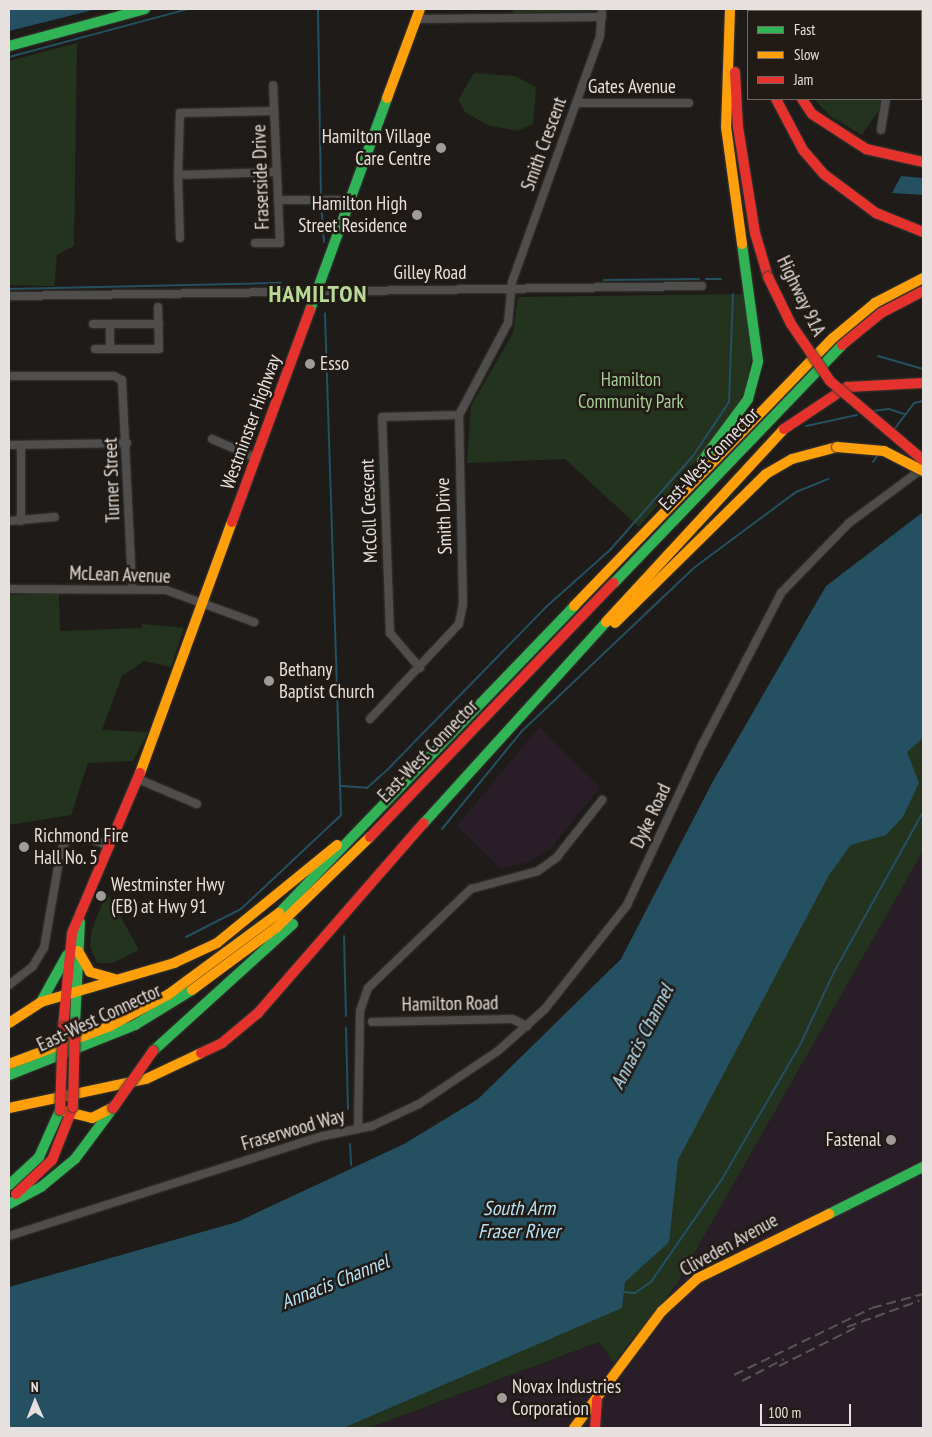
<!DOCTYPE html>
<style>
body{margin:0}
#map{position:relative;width:932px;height:1437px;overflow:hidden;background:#1e1b18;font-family:"PT Sans Narrow",sans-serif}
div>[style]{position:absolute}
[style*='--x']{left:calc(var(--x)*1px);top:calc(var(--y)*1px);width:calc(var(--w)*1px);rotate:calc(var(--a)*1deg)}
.industrial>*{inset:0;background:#291e28}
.green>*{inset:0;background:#24331e}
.water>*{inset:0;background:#245062}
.pier>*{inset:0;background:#1e1b18}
.stream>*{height:2px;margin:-1px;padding:0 1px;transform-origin:1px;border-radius:1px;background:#245062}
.roads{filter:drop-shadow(0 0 1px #393735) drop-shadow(0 0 1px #393735)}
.street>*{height:8px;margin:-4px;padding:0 4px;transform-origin:4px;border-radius:4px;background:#4f4e4c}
.fast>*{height:10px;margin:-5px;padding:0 5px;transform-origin:5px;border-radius:5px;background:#30b455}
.slow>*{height:10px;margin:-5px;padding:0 5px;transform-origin:5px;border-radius:5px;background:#ff9f0a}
.jam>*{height:10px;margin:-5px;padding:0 5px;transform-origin:5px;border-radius:5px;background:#e5322d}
.rail>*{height:2px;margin-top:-1px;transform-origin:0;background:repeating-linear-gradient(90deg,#565554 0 10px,transparent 0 15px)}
.bridges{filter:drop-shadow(0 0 1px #393735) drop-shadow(0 0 1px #393735)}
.slow-bridge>*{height:10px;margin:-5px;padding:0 5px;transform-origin:5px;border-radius:5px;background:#ff9f0a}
.jam-bridge>*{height:10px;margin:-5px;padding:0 5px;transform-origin:5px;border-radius:5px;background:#e5322d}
.dots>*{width:14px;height:14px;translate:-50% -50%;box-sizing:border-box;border:2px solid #211a15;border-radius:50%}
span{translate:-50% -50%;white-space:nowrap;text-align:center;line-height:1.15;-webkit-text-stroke:5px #211a15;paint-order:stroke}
.street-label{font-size:19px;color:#e6e1de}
.poi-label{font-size:19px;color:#e6e1de}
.right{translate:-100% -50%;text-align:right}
.left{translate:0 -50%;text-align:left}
.park-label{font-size:19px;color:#a4cf95}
.water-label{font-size:20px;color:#b5e2f7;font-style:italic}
.district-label{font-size:24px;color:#b7da95;font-weight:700;letter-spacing:1px}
.frame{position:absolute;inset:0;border:10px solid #e6e1de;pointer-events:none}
.legend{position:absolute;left:747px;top:10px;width:175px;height:90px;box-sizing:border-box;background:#211a15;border:1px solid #706a65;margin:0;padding:6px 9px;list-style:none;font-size:15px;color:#e6e1de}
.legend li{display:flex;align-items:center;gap:10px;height:25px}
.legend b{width:25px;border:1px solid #706a65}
.north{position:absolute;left:10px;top:1377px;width:50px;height:50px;-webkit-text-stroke:4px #211a15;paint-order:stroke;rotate:359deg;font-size:14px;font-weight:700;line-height:20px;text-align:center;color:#e6e1de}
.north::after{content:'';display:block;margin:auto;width:18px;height:22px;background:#e6e1de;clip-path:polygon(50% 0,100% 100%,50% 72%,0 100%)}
.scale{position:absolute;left:760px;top:1404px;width:91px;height:22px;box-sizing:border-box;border:2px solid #e6e1de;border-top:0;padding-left:6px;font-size:15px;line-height:18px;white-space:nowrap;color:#e6e1de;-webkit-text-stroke:4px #211a15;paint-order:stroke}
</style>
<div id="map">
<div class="industrial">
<div style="clip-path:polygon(539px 727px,600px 787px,551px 848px,529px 862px,500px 868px,457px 826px)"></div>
<div style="clip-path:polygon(923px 851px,923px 1428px,369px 1428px,600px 1342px,614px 1362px,675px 1287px)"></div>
</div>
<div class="green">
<div style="clip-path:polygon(514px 9px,597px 9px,597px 11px,512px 13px)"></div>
<div style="clip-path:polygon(77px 43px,74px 246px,57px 255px,54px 286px,9px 285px,9px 61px)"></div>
<div style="clip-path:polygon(474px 73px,515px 76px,536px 87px,533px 124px,518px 131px,487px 125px,465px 112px,458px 100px)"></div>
<div style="clip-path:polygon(814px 99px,880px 99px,880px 108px,862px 135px,830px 116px)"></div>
<div style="clip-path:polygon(746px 294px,753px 350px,744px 394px,719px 434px,639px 527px,565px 459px,467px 463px,471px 406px,513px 333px,518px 297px)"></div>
<div style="clip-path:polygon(59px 594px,60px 631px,142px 628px,142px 624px,184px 628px,171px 667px,144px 661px,122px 676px,102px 730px,148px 732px,133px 761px,88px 763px,71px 815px,9px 825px,9px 595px)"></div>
<div style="clip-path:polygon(923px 725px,923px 851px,675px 1287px,614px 1362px,599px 1342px,369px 1428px,343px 1428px,822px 858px)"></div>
<div style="clip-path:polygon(107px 892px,139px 950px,113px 963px,97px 963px,90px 946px,92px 929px)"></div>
</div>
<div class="water">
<div style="clip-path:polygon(9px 9px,108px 9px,9px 34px)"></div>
<div style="clip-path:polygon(901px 176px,923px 178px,923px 195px,892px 193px)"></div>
<div style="clip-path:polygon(923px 512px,923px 738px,907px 752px,919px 783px,903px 817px,886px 835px,851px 845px,829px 875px,678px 1160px,669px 1242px,625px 1282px,622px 1308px,343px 1428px,9px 1428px,9px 1287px,237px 1222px,404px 1144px,478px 1099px,621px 959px,712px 783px,826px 586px)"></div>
</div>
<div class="pier">
<div style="clip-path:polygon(97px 9px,110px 9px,9px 36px,9px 31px)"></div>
</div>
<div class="stream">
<div style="--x:318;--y:9;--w:188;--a:89.1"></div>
<div style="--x:9;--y:57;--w:185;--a:-15"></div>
<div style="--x:321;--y:202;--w:40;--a:85.7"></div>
<div style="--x:706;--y:279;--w:15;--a:0"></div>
<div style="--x:604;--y:280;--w:95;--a:-0.6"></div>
<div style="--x:9;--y:289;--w:272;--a:-1.3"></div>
<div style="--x:878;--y:356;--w:47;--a:16.1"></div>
<div style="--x:872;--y:411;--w:17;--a:-7"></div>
<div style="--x:889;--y:409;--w:16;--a:18"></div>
<div style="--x:806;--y:426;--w:52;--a:-12.2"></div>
<div style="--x:893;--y:431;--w:35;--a:-53"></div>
<div style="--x:914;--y:403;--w:9;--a:-13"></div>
<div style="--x:873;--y:462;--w:7;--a:-56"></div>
<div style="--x:341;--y:786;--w:26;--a:4"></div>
<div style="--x:367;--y:788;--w:31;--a:-42"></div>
<div style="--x:390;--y:767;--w:223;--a:-45.7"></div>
<div style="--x:546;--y:607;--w:86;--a:-41.7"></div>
<div style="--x:610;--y:550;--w:125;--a:-48.6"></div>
<div style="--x:693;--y:456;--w:65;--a:-56.3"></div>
<div style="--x:729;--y:402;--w:108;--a:-87.9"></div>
<div style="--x:442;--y:829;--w:125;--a:-50.8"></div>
<div style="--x:521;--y:732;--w:240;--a:-43.5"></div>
<div style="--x:695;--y:567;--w:126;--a:-36.6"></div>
<div style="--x:796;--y:492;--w:35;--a:-22"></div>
<div style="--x:344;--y:936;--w:80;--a:88.6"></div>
<div style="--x:186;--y:937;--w:62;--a:-27"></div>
<div style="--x:241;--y:909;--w:137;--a:-43.2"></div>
<div style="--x:341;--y:815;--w:502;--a:-91.83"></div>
<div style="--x:346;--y:1028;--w:81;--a:88.6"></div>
<div style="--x:350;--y:1144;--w:21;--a:87"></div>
<div style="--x:622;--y:1292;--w:13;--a:4"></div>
<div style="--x:635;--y:1293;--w:19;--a:-35"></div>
<div style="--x:651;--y:1282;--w:125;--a:-55.4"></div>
<div style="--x:722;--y:1179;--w:155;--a:-59.8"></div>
<div style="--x:800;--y:1045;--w:81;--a:-65"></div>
<div style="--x:834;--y:972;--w:183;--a:-60.9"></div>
</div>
<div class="roads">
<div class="street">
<div style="--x:885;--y:9;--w:2;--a:90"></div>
<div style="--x:416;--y:19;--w:186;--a:-0.6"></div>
<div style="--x:576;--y:103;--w:113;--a:0"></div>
<div style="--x:274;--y:111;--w:94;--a:178.8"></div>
<div style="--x:180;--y:113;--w:62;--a:91.8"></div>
<div style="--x:178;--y:175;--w:98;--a:-1.8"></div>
<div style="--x:881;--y:130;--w:31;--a:-81"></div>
<div style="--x:178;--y:175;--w:63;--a:88.2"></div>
<div style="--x:278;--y:200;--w:73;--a:0"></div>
<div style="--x:255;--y:243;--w:25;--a:0"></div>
<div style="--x:280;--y:243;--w:158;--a:-92.5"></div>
<div style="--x:9;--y:296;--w:693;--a:-0.83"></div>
<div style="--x:93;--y:324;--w:66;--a:0"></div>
<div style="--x:110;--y:324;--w:25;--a:90"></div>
<div style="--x:95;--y:349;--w:64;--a:0"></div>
<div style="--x:159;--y:349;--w:42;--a:-91.4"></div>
<div style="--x:9;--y:376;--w:105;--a:0"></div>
<div style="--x:114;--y:376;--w:9;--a:27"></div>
<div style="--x:122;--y:380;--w:208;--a:87.2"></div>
<div style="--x:212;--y:439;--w:48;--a:23.4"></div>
<div style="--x:9;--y:445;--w:118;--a:-1"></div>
<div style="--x:9;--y:521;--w:46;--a:-5"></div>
<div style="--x:21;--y:521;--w:76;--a:-90"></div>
<div style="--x:9;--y:589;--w:157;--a:0.4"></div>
<div style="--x:166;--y:590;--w:94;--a:20"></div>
<div style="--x:420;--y:668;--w:46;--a:-130.6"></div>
<div style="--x:390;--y:633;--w:216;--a:-92.1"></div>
<div style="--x:382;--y:417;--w:77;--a:-1.5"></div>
<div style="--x:370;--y:719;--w:130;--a:-46.9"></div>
<div style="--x:459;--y:624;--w:20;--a:-79"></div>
<div style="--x:463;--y:604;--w:189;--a:-91.2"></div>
<div style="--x:459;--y:415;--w:104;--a:-62"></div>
<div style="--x:508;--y:323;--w:41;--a:-84.4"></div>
<div style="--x:512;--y:282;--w:261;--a:-70.3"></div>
<div style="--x:600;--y:36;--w:27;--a:-86"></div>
<div style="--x:138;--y:779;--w:64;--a:23"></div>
<div style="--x:9;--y:985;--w:31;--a:-38"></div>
<div style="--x:33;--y:966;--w:21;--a:-59"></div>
<div style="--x:44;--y:948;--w:99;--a:-80.2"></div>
<div style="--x:61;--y:850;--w:14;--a:-60"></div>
<div style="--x:68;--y:838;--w:11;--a:-15"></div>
<div style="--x:79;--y:835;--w:33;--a:20"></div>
<div style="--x:372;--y:1022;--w:140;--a:-1.2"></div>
<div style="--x:512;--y:1019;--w:17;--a:25"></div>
<div style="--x:358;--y:1128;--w:117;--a:-89"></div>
<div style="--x:360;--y:1011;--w:24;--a:-71"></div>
<div style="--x:368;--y:988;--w:143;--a:-43.9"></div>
<div style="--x:471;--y:889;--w:69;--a:-15"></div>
<div style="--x:538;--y:871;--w:24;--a:-36"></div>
<div style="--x:557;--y:857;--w:73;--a:-51.7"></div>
<div style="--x:9;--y:1236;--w:330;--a:-17.7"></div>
<div style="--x:323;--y:1136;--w:50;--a:-11.5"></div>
<div style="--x:372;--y:1126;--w:52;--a:-25.1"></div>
<div style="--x:419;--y:1104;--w:95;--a:-33.9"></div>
<div style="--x:498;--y:1051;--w:63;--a:-41.8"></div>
<div style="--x:545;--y:1009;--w:132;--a:-51.7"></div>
<div style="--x:627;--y:905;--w:177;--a:-64.9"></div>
<div style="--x:702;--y:745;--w:171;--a:-62.5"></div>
<div style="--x:781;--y:593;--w:98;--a:-45.8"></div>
<div style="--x:849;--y:523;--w:91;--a:-36.5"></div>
</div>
<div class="fast">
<div style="--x:9;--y:46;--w:141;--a:-15.2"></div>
<div style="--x:310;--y:310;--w:226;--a:-70"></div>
<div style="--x:702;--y:461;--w:77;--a:-53.4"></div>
<div style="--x:748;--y:399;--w:39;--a:-75"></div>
<div style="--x:758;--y:361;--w:118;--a:-97.8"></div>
<div style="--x:614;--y:583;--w:330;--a:-46.2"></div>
<div style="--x:424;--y:823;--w:271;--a:-47.8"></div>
<div style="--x:279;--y:913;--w:426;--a:-46.1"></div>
<div style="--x:41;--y:1002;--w:54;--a:-61"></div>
<div style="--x:75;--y:1023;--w:101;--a:-87.2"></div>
<div style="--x:153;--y:1051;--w:189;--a:-42.2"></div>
<div style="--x:9;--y:1075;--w:136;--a:-21.6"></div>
<div style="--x:135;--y:1025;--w:67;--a:-31.6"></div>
<div style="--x:9;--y:1185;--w:41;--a:-43"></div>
<div style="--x:39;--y:1157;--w:51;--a:-65.9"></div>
<div style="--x:9;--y:1204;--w:36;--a:-28"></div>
<div style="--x:41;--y:1187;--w:44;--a:-39.5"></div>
<div style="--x:75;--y:1159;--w:64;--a:-53.3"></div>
<div style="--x:829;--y:1214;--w:105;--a:-26.6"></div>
</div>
<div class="slow">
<div style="--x:730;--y:9;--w:118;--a:91.9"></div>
<div style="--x:726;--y:127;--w:118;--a:82.2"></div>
<div style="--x:757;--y:9;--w:2;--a:90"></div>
<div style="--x:767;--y:9;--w:2;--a:63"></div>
<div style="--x:387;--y:98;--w:95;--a:-69.7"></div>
<div style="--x:574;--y:606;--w:373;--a:-46"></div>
<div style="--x:833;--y:338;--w:55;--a:-39.8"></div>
<div style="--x:875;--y:303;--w:54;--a:-27.5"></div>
<div style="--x:606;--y:622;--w:263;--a:-47.3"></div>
<div style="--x:615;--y:623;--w:212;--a:-44.6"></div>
<div style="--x:766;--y:474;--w:30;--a:-30"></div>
<div style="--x:792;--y:459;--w:47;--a:-14.9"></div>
<div style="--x:140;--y:773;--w:267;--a:-69.9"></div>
<div style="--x:78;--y:951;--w:24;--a:60"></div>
<div style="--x:90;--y:972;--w:25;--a:16"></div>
<div style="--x:192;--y:990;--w:106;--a:-36.5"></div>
<div style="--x:277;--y:927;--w:129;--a:-44.1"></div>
<div style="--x:9;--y:1023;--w:38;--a:-33"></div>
<div style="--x:41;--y:1002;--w:139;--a:-16.3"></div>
<div style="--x:174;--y:963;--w:47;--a:-24.9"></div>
<div style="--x:217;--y:943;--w:155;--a:-39.2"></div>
<div style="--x:9;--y:1064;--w:108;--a:-20.6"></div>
<div style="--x:110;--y:1026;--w:67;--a:-28.5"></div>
<div style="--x:169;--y:994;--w:137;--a:-36.4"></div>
<div style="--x:9;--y:1108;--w:140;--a:-12"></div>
<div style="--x:146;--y:1079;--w:61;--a:-25.3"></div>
<div style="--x:60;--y:1110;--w:33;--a:14"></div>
<div style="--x:92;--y:1118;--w:22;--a:-27"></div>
<div style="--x:574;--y:1428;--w:146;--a:-53.1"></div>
<div style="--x:662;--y:1311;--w:49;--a:-42.5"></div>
<div style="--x:698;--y:1278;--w:146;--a:-26"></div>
</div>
<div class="jam">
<div style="--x:735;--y:72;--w:55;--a:86.9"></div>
<div style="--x:738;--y:127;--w:107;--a:80.9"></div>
<div style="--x:755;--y:233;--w:46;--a:73.5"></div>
<div style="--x:776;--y:99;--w:58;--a:62.1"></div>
<div style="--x:803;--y:150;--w:33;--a:49"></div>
<div style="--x:825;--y:175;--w:64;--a:36.7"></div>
<div style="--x:876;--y:213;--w:51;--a:22"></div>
<div style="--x:802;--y:99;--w:18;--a:56"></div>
<div style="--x:812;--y:114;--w:64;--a:32.9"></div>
<div style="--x:866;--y:149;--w:58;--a:12.8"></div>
<div style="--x:842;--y:345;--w:50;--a:-39.4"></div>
<div style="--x:881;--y:313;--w:47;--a:-27.6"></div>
<div style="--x:784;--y:429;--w:76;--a:-33.7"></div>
<div style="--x:847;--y:387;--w:76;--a:-3"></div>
<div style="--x:232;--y:522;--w:226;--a:-69.8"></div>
<div style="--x:370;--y:837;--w:352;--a:-46.2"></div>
<div style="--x:63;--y:1027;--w:94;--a:-84.5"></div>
<div style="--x:72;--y:933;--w:174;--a:-67"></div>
<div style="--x:201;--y:1053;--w:23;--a:-25"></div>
<div style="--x:222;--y:1043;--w:47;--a:-39.8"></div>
<div style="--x:258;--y:1013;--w:252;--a:-48.9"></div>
<div style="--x:16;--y:1194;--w:50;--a:-43.4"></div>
<div style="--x:52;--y:1160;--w:57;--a:-68.4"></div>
<div style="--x:595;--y:1428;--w:28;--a:-86"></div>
</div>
</div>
<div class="rail">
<div style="--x:847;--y:1327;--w:77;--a:-19.9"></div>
<div style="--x:779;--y:1366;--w:85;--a:-26.6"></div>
<div style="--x:734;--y:1375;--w:153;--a:-25.9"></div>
<div style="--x:872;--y:1308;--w:53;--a:-15.4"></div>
<div style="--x:742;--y:1381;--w:47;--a:-27.6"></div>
</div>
<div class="bridges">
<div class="slow-bridge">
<div style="--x:837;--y:447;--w:47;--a:4.9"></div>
<div style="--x:884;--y:451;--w:44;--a:27.1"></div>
</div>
<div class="jam-bridge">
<div style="--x:768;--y:277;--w:52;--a:63.9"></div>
<div style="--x:791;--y:324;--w:69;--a:55.6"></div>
<div style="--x:830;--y:381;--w:122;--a:40.3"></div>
<div style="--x:73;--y:1107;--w:84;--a:-88.6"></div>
<div style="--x:113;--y:1108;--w:70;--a:-54.9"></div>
<div style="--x:60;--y:1110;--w:83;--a:-87.9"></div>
</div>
</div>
<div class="dots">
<div style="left:441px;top:148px;background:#a09c99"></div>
<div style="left:417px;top:215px;background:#a09c99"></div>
<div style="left:310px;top:364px;background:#a09c99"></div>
<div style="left:269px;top:681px;background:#a09c99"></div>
<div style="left:24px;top:847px;background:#a09c99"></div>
<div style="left:101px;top:896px;background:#a09c99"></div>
<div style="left:891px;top:1140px;background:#a09c99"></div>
<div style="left:502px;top:1398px;background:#a09c99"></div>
</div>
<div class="street-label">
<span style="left:632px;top:87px">Gates Avenue</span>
<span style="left:544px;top:144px;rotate:-70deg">Smith Crescent</span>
<span style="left:261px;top:177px;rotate:-92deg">Fraserside Drive</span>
<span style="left:430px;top:273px">Gilley Road</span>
<span style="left:801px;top:296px;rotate:64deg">Highway 91A</span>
<span style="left:251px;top:422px;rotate:-70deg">Westminster Highway</span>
<span style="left:709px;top:459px;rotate:-46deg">East-West Connector</span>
<span style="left:112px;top:480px;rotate:-92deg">Turner Street</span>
<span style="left:369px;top:511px;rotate:-92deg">McColl Crescent</span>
<span style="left:444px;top:516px;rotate:-92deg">Smith Drive</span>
<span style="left:120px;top:575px;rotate:2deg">McLean Avenue</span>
<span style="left:428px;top:751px;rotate:-46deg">East-West Connector</span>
<span style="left:651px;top:816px;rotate:-65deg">Dyke Road</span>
<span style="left:450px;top:1004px;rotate:-1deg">Hamilton Road</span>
<span style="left:99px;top:1018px;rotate:-25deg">East-West Connector</span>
<span style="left:293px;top:1130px;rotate:-16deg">Fraserwood Way</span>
<span style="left:729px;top:1245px;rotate:-29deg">Cliveden Avenue</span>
</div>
<div class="poi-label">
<span class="right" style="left:431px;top:148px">Hamilton Village<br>Care Centre</span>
<span class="right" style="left:407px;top:215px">Hamilton High<br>Street Residence</span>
<span class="left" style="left:320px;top:364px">Esso</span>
<span class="left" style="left:279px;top:681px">Bethany<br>Baptist Church</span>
<span class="left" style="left:34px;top:847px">Richmond Fire<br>Hall No. 5</span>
<span class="left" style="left:111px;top:896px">Westminster Hwy<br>(EB) at Hwy 91</span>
<span class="right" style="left:881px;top:1140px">Fastenal</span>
<span class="left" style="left:512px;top:1398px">Novax Industries<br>Corporation</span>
</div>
<div class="park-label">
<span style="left:631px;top:391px">Hamilton<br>Community Park</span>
</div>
<div class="water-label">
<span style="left:642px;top:1037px;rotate:-63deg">Annacis Channel</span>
<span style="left:519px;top:1220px">South Arm<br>Fraser River</span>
<span style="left:335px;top:1282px;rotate:-22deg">Annacis Channel</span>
</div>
<div class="district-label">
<span style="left:318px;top:294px">HAMILTON</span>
</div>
<div class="frame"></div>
<ul class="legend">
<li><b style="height:6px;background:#30b455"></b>Fast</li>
<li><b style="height:6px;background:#ff9f0a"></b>Slow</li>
<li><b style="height:6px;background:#e5322d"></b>Jam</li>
</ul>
<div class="north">N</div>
<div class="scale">100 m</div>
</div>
